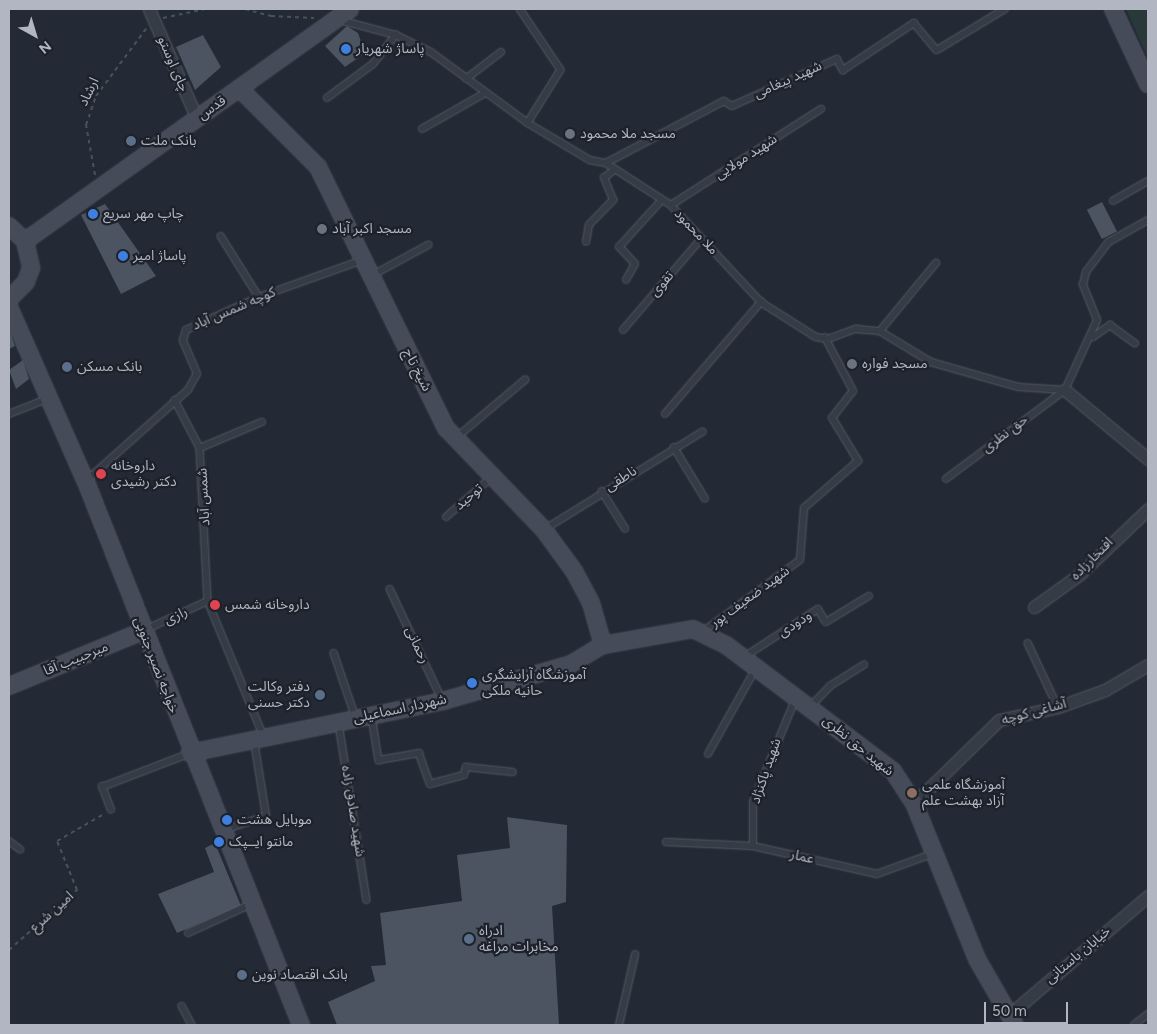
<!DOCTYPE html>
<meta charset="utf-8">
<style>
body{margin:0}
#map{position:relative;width:1157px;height:1034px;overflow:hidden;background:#232a35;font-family:Figtree,"Noto Sans Arabic",sans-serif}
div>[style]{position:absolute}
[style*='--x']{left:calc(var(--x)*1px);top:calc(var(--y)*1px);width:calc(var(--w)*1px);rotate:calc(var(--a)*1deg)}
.green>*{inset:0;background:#29393a}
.building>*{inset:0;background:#4c5461;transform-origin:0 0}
.path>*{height:2px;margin-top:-1px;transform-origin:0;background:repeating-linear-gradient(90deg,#465458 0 4px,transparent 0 8px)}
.roads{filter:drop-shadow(0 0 1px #545964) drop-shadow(0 0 1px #545964)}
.lane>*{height:5.5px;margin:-2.75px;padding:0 2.75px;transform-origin:2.75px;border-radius:2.75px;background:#363c46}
.street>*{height:11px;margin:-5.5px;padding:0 5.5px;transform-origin:5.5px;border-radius:5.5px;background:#363c46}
.secondary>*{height:16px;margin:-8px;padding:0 8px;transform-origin:8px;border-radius:8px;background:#454b58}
.dots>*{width:14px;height:14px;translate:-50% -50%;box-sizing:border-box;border:2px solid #1c212a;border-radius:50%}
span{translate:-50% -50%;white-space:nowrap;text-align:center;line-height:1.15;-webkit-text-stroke:4.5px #1c212a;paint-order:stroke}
.poi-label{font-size:14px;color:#b1b6c2}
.left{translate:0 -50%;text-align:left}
.right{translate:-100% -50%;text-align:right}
.street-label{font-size:14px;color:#b1b6c2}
.frame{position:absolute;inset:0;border:10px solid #b1b6c2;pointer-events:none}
.north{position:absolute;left:10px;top:10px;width:50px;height:50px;-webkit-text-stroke:4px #1c212a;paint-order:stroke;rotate:141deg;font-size:14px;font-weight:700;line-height:20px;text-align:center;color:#b1b6c2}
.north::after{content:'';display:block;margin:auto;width:18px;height:22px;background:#b1b6c2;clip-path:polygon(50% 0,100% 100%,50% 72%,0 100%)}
.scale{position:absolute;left:984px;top:1002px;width:84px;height:22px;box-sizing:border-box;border:2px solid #b1b6c2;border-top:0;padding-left:6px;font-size:15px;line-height:18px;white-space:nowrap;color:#b1b6c2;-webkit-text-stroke:4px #1c212a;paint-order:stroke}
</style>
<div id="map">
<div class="green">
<div style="clip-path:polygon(1126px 9px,1148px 9px,1148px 58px)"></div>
</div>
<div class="building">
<div style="clip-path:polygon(347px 26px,358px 33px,365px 53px,345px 67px,325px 46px)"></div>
<div style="clip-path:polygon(203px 35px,221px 67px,195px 90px,176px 47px)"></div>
<div style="left:1102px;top:202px;width:33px;height:17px;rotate:63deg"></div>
<div style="clip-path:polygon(105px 204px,156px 276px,121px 294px,81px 215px)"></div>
<div style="clip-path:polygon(9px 329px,15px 346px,9px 349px)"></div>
<div style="clip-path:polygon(23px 360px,29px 379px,16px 389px,9px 370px)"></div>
<div style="clip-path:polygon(507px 817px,567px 825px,566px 902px,552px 906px,559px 1025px,337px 1025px,328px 1002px,375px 981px,371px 966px,386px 965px,380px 913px,462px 901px,457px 855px,510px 848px)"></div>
<div style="clip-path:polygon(215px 843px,241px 906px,177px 933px,158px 894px,214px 872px,205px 848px)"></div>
</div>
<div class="path">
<div style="--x:245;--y:9;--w:27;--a:15"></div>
<div style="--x:271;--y:16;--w:43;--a:2.7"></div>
<div style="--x:163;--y:18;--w:43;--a:-12.1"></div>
<div style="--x:95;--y:175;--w:51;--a:-100.2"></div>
<div style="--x:86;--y:125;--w:31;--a:-71"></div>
<div style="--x:96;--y:96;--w:84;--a:-53.3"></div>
<div style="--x:9;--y:950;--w:91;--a:-41.4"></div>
<div style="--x:77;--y:890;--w:53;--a:-112.2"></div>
<div style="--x:57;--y:841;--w:54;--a:-29.9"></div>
</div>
<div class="roads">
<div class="lane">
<div style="--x:520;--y:9;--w:73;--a:56.1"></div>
<div style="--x:561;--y:70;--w:62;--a:121.9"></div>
<div style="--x:340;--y:20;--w:58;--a:15"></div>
<div style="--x:396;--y:35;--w:39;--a:26"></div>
<div style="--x:431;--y:52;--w:120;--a:36.2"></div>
<div style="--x:528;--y:123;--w:72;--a:30.8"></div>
<div style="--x:590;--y:160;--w:16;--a:11"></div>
<div style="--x:606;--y:163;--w:77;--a:32.9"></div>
<div style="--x:671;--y:205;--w:132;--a:47.1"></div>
<div style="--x:761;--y:302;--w:65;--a:32.5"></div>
<div style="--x:816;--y:337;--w:12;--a:9"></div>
<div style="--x:828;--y:339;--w:30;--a:-20"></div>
<div style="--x:856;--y:329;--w:24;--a:5"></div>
<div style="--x:880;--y:331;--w:60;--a:31.3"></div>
<div style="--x:931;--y:362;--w:91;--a:15.9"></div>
<div style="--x:1019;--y:387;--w:46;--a:3.7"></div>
<div style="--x:466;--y:79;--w:44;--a:-37.6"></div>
<div style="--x:327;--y:98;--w:57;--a:-36.5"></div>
<div style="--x:373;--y:64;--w:37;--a:-52"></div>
<div style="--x:422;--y:129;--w:73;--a:-29.7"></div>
<div style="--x:606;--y:163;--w:133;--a:-27.7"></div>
<div style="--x:724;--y:101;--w:9;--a:32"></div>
<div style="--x:732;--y:106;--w:115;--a:-24.1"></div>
<div style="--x:837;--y:59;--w:13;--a:61"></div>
<div style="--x:843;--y:70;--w:85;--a:-33.5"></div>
<div style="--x:914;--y:23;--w:35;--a:50"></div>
<div style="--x:937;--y:50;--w:79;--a:-31.1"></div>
<div style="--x:1113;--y:201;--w:40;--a:-29.7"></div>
<div style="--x:671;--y:205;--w:178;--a:-32.6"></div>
<div style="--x:221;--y:236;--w:72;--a:58.1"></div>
<div style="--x:586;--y:242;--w:17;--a:-80"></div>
<div style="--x:589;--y:225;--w:35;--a:-46"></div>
<div style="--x:613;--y:200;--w:24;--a:-112"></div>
<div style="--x:604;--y:178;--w:11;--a:-38"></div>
<div style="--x:373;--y:275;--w:63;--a:-28.6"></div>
<div style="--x:626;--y:280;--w:18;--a:-61"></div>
<div style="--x:635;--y:264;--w:23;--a:-133"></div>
<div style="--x:619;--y:247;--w:61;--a:-47.7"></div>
<div style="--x:623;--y:330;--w:120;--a:-49.4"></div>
<div style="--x:880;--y:331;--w:88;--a:-50.5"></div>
<div style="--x:1093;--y:337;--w:21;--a:-35"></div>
<div style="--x:1110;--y:325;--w:31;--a:36"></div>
<div style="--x:175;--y:400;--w:54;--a:62.5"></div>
<div style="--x:200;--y:448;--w:153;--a:87"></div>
<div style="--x:208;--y:601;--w:147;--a:67.6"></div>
<div style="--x:9;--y:414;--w:41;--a:-21.5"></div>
<div style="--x:665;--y:414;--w:148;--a:-49.4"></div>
<div style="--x:457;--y:437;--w:89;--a:-40"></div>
<div style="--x:674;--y:447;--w:60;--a:58.7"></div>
<div style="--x:200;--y:448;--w:67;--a:-22.8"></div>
<div style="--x:88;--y:479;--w:134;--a:-41.7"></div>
<div style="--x:188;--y:390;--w:18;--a:-61"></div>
<div style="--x:197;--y:374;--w:36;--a:-113"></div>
<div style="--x:183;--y:341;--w:11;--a:-75"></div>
<div style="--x:186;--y:330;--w:80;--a:-24.3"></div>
<div style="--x:259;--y:297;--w:107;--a:-19.6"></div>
<div style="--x:946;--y:479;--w:149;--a:-36.8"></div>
<div style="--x:1065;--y:390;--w:77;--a:-65.4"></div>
<div style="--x:1097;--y:320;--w:38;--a:-112"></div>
<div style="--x:1083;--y:285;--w:13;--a:-77"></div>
<div style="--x:1086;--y:272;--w:38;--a:-53"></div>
<div style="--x:1109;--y:242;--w:45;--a:-29.4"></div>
<div style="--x:602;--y:491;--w:44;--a:58.1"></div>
<div style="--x:446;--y:517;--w:61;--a:-41"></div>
<div style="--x:545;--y:529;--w:185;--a:-31.7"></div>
<div style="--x:390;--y:589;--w:122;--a:64.7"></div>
<div style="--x:147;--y:629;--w:67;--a:-24.7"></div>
<div style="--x:704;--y:631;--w:119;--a:-36.5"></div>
<div style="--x:800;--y:560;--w:52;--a:-85.6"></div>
<div style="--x:804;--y:508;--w:72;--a:-41"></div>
<div style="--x:858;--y:461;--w:50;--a:-121.2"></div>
<div style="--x:832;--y:418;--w:34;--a:-52"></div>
<div style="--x:853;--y:391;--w:60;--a:-117.8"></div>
<div style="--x:1028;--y:643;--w:71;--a:64.9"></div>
<div style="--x:334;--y:653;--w:69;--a:71.3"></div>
<div style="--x:744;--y:657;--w:88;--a:-33"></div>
<div style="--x:818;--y:609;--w:15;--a:58"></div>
<div style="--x:826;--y:622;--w:50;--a:-31.2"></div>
<div style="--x:810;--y:707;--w:29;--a:-46"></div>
<div style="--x:830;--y:686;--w:40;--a:-32"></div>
<div style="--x:372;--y:717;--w:44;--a:80.8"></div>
<div style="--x:379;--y:760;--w:41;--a:-9.9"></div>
<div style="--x:419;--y:753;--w:33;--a:70"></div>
<div style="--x:430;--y:784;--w:35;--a:-15"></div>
<div style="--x:464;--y:775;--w:8;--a:-76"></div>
<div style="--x:466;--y:767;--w:47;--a:6.1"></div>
<div style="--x:339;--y:724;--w:178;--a:81"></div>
<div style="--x:708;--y:754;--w:98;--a:-60.8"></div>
<div style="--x:111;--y:810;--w:25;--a:-111"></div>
<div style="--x:102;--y:787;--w:92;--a:-21"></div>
<div style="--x:224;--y:830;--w:44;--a:-18.4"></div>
<div style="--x:266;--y:816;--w:76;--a:-99.1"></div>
<div style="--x:9;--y:841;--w:14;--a:36"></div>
<div style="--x:666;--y:842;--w:87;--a:2.6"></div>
<div style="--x:753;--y:846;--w:127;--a:12.7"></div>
<div style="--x:877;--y:874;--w:59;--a:-20"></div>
<div style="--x:753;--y:846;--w:44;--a:-90"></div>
<div style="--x:753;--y:802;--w:110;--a:-67.6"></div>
<div style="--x:188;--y:933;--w:69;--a:-24.7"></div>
<div style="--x:182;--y:1006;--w:21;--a:62"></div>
<div style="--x:619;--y:1025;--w:72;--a:-77.1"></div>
<div style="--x:1134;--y:1025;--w:18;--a:-38"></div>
</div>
<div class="street">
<div style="--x:149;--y:9;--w:120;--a:66.4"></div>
<div style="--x:1065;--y:390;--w:108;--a:39.7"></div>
<div style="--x:1034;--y:607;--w:57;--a:-35.7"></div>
<div style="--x:1080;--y:574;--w:94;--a:-43.7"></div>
<div style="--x:914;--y:803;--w:119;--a:-44.3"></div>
<div style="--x:999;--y:720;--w:60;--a:-12.4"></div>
<div style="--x:1058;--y:707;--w:50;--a:-19.9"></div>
<div style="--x:1105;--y:690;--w:50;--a:-30.2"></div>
<div style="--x:1009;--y:1015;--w:183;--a:-40.6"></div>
</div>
<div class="secondary">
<div style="--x:1113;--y:9;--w:83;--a:65"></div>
<div style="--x:240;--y:89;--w:110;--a:45"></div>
<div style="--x:318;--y:167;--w:291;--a:63.9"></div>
<div style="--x:446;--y:428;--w:141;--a:46.1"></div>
<div style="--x:544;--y:530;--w:51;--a:53.8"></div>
<div style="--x:574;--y:571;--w:36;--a:62"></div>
<div style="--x:591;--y:603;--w:44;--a:74.1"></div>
<div style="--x:9;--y:226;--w:22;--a:43"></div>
<div style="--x:25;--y:241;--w:28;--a:77"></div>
<div style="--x:31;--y:268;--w:15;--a:110"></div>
<div style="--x:26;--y:282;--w:24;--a:135"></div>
<div style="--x:25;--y:241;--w:399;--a:-35.5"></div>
<div style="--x:9;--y:307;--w:191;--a:66.3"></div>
<div style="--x:86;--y:482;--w:584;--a:68.4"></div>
<div style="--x:9;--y:686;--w:145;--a:-22.3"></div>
<div style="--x:190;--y:753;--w:258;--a:-11.6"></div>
<div style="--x:443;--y:701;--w:133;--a:-16.1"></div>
<div style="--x:571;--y:664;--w:37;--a:-31"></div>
<div style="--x:603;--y:645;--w:91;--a:-10.1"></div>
<div style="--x:693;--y:629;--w:37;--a:26"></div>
<div style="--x:726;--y:645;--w:209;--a:37"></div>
<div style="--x:893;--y:771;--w:38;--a:57"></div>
<div style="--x:914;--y:803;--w:168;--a:68"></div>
<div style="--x:977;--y:959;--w:76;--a:60.1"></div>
</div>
</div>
<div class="dots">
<div style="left:346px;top:49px;background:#3f7fe0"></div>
<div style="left:570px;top:134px;background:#6b7280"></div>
<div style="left:131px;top:141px;background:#5c6f8a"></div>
<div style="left:93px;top:214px;background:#3f7fe0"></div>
<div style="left:322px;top:229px;background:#6b7280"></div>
<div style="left:123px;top:256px;background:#3f7fe0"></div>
<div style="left:852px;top:364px;background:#6b7280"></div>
<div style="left:67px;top:367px;background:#5c6f8a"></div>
<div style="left:101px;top:474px;background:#e0444e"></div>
<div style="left:215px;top:605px;background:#e0444e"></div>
<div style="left:472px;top:683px;background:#3f7fe0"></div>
<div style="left:320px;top:695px;background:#5c6f8a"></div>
<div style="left:912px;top:793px;background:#8d6e63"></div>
<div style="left:227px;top:820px;background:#3f7fe0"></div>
<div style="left:219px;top:842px;background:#3f7fe0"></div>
<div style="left:469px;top:939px;background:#5c6f8a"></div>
<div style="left:242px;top:975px;background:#5c6f8a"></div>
</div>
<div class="poi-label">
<span class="left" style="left:356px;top:49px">پاساژ شهریار</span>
<span class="left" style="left:580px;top:134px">مسجد ملا محمود</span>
<span class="left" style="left:141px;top:141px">بانک ملت</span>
<span class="left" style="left:103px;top:214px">چاپ مهر سریع</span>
<span class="left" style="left:332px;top:229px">مسجد اکبر آباد</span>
<span class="left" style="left:133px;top:256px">پاساژ امیر</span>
<span class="left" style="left:862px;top:364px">مسجد فواره</span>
<span class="left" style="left:77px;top:367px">بانک مسکن</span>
<span class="left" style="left:111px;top:474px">داروخانه<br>دکتر رشیدی</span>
<span class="left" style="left:225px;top:605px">داروخانه شمس</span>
<span class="left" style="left:482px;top:683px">آموزشگاه آرایشگری<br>حانیه ملکی</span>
<span class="right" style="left:310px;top:695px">دفتر وکالت<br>دکتر حسنی</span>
<span class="left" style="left:922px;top:793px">آموزشگاه علمی<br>آزاد بهشت علم</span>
<span class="left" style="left:237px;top:820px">موبایل هشت</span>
<span class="left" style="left:229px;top:842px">مانتو ایــپک</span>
<span class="left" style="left:479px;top:939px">ادراه<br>مخابرات مراغه</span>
<span class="left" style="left:252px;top:975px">بانک اقتصاد نوین</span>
</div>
<div class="street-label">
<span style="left:173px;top:64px;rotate:67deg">چای اوستو</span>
<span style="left:788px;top:80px;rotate:-24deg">شهید پیغامی</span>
<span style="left:89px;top:92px;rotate:-64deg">ارشاد</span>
<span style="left:212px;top:108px;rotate:-35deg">قدس</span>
<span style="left:746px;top:157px;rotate:-33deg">شهید مولایی</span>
<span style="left:696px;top:232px;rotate:47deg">ملا محمود</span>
<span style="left:662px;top:284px;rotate:-49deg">تقوی</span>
<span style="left:234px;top:309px;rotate:-23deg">کوچه شمس آباد</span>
<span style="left:417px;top:370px;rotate:63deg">شیخ تاج</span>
<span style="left:1005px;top:434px;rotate:-37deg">حق نظری</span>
<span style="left:621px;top:479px;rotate:-32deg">ناطقی</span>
<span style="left:204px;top:497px;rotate:-93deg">شمس آباد</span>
<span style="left:469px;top:497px;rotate:-41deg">توحید</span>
<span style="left:1092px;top:559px;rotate:-45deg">افتخارزاده</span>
<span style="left:750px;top:597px;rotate:-36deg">شهید ضعیف پور</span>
<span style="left:176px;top:616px;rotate:-25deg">رازی</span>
<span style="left:795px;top:624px;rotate:-33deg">ودودی</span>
<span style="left:417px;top:645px;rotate:65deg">رحمانی</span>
<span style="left:76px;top:659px;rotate:-22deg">میرحبیب آقا</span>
<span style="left:156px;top:665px;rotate:69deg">خواجه نصیر جنوبی</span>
<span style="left:400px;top:709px;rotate:-12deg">شهردار اسماعیلی</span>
<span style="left:1034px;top:712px;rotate:-15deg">آشاغی کوچه</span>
<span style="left:858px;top:746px;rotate:39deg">شهید حق نظری</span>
<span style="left:766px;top:771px;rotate:-71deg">شهید پاکنژاد</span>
<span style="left:353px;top:811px;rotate:81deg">شهید صادق زاده</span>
<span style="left:802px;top:857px;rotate:13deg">عمار</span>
<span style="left:52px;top:912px;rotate:-42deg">امین شرع</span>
<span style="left:1078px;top:955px;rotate:-40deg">خیابان باستانی</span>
</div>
<div class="frame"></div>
<div class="north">N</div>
<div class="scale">50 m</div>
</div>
